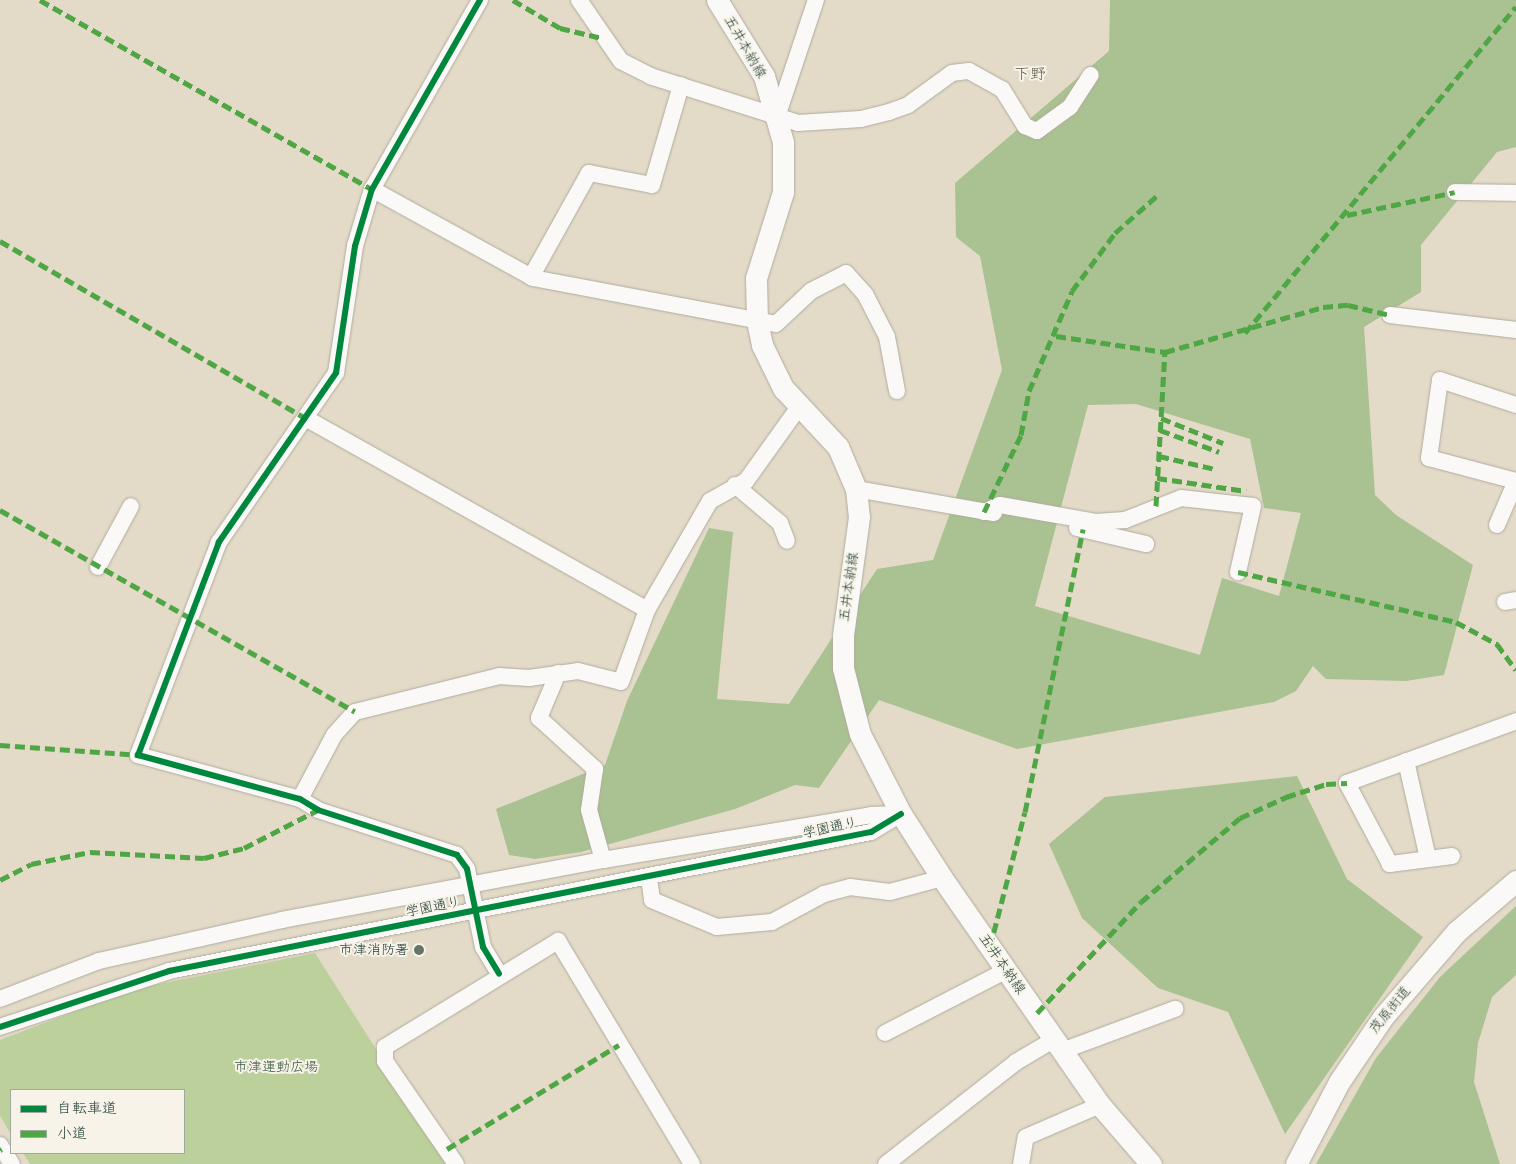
<!DOCTYPE html>
<meta charset="utf-8">
<style>
body{margin:0}
#map{position:relative;width:1516px;height:1164px;overflow:hidden;background:#e3dac7;font-family:Kalam,"Klee One",sans-serif}
div>[style]{position:absolute}
[style*='--x']{left:calc(var(--x)*1px);top:calc(var(--y)*1px);width:calc(var(--w)*1px);rotate:calc(var(--a)*1deg)}
.green>*{inset:0;background:#bbd09a}
.forest>*{inset:0;background:#aac192}
.roads{filter:drop-shadow(0 0 1px #afac9f) drop-shadow(0 0 1px #afac9f)}
.minor>*{height:16px;margin:-8px;padding:0 8px;transform-origin:8px;border-radius:8px;background:#fbf9f7}
.major>*{height:21px;margin:-10.5px;padding:0 10.5px;transform-origin:10.5px;border-radius:10.5px;background:#fbf9f7}
.quiet>*{height:5px;margin-top:-2.5px;transform-origin:0;background:repeating-linear-gradient(90deg,#4fa644 0 10px,transparent 0 15px)}
.cycleway>*{height:6px;margin:-3px;padding:0 3px;transform-origin:3px;border-radius:3px;background:#00873e}
.dots>*{width:14px;height:14px;translate:-50% -50%;box-sizing:border-box;border:2px solid #f7f3e8;border-radius:50%}
span{translate:-50% -50%;white-space:nowrap;text-align:center;line-height:1.15;-webkit-text-stroke:4px #f7f3e8;paint-order:stroke}
.street-label{font-size:14px;color:#1f3d34}
.poi-label{font-size:14px;color:#1f3d34}
.right{translate:-100% -50%;text-align:right}
.park-label{font-size:14px;color:#385941}
.quarter-label{font-size:16px;color:#5f5e4e}
.legend{position:absolute;left:10px;top:1089px;width:175px;height:65px;box-sizing:border-box;background:#f7f3e8;border:1px solid #a1aaa0;margin:0;padding:6px 9px;list-style:none;font-size:15px;color:#1f3d34}
.legend li{display:flex;align-items:center;gap:10px;height:25px}
.legend b{width:25px;border:1px solid #a1aaa0}
</style>
<div id="map">
<div class="green">
<div style="clip-path:polygon(315px 953px,449px 1164px,30px 1164px,23px 1153px,184px 1153px,184px 1090px,11px 1090px,11px 1134px,0 1116px,0 1040px,134px 989px)"></div>
</div>
<div class="forest">
<div style="clip-path:polygon(evenodd,1110px 0,1516px 0,1516px 147px,1497px 152px,1421px 245px,1421px 292px,1364px 327px,1375px 495px,1396px 515px,1473px 565px,1444px 675px,1406px 681px,1326px 679px,1313px 666px,1296px 691px,1274px 702px,1017px 749px,879px 700px,819px 788px,795px 785px,735px 809px,581px 852px,535px 859px,509px 855px,496px 809px,605px 765px,627px 701px,709px 528px,733px 532px,717px 699px,789px 704px,877px 569px,933px 560px,1002px 370px,980px 256px,956px 237px,955px 183px,1109px 51px,1110px 0,1136px 404px,1250px 439px,1264px 508px,1301px 513px,1279px 596px,1222px 578px,1200px 655px,1035px 606px,1088px 405px,1136px 404px)"></div>
<div style="clip-path:polygon(1297px 776px,1347px 879px,1423px 937px,1285px 1134px,1228px 1012px,1158px 988px,1082px 918px,1049px 844px,1105px 797px)"></div>
<div style="clip-path:polygon(1516px 906px,1516px 975px,1492px 997px,1478px 1043px,1474px 1082px,1500px 1164px,1316px 1164px,1376px 1058px,1440px 977px)"></div>
</div>
<div class="roads">
<div class="minor">
<div style="--x:480;--y:0;--w:218;--a:119.7"></div>
<div style="--x:372;--y:189;--w:59;--a:106.6"></div>
<div style="--x:355;--y:246;--w:128;--a:98.5"></div>
<div style="--x:336;--y:373;--w:206;--a:124.7"></div>
<div style="--x:219;--y:542;--w:228;--a:110.8"></div>
<div style="--x:138;--y:755;--w:168;--a:15.2"></div>
<div style="--x:300;--y:799;--w:21;--a:31"></div>
<div style="--x:318;--y:810;--w:146;--a:17.9"></div>
<div style="--x:457;--y:855;--w:17;--a:54"></div>
<div style="--x:467;--y:869;--w:80;--a:78.4"></div>
<div style="--x:483;--y:947;--w:31;--a:59"></div>
<div style="--x:579;--y:0;--w:74;--a:55.5"></div>
<div style="--x:621;--y:61;--w:33;--a:27"></div>
<div style="--x:650;--y:76;--w:155;--a:17.6"></div>
<div style="--x:798;--y:123;--w:63;--a:-3.6"></div>
<div style="--x:861;--y:119;--w:29;--a:-14"></div>
<div style="--x:889;--y:112;--w:20;--a:-20"></div>
<div style="--x:908;--y:105;--w:54;--a:-36"></div>
<div style="--x:952;--y:73;--w:17;--a:-7"></div>
<div style="--x:969;--y:71;--w:38;--a:29"></div>
<div style="--x:1002;--y:89;--w:44;--a:58.1"></div>
<div style="--x:1025;--y:126;--w:13;--a:23"></div>
<div style="--x:1037;--y:131;--w:41;--a:-36"></div>
<div style="--x:1070;--y:107;--w:38;--a:-57"></div>
<div style="--x:778;--y:114;--w:120;--a:-71.6"></div>
<div style="--x:372;--y:189;--w:184;--a:28.9"></div>
<div style="--x:533;--y:278;--w:247;--a:10.7"></div>
<div style="--x:776;--y:324;--w:48;--a:-43.3"></div>
<div style="--x:811;--y:291;--w:39;--a:-27"></div>
<div style="--x:846;--y:273;--w:28;--a:48"></div>
<div style="--x:865;--y:294;--w:48;--a:62.9"></div>
<div style="--x:887;--y:337;--w:55;--a:79.5"></div>
<div style="--x:1455;--y:192;--w:61;--a:0.9"></div>
<div style="--x:531;--y:277;--w:119;--a:-60.9"></div>
<div style="--x:589;--y:173;--w:64;--a:10.8"></div>
<div style="--x:652;--y:185;--w:104;--a:-73.8"></div>
<div style="--x:1390;--y:315;--w:127;--a:6.8"></div>
<div style="--x:1516;--y:405;--w:80;--a:-161.8"></div>
<div style="--x:1440;--y:380;--w:79;--a:98"></div>
<div style="--x:1429;--y:458;--w:90;--a:14.8"></div>
<div style="--x:307;--y:419;--w:390;--a:29.3"></div>
<div style="--x:735;--y:485;--w:59;--a:40.2"></div>
<div style="--x:780;--y:523;--w:19;--a:69"></div>
<div style="--x:856;--y:489;--w:140;--a:9.9"></div>
<div style="--x:984;--y:512;--w:17;--a:-24"></div>
<div style="--x:1000;--y:505;--w:97;--a:10"></div>
<div style="--x:1096;--y:522;--w:29;--a:-4"></div>
<div style="--x:1125;--y:520;--w:60;--a:-21.4"></div>
<div style="--x:1181;--y:498;--w:72;--a:6.3"></div>
<div style="--x:1253;--y:506;--w:68;--a:102.8"></div>
<div style="--x:1497;--y:525;--w:48;--a:-66.6"></div>
<div style="--x:1077;--y:528;--w:71;--a:13.1"></div>
<div style="--x:98;--y:567;--w:69;--a:-61.6"></div>
<div style="--x:1505;--y:602;--w:11;--a:-10"></div>
<div style="--x:558;--y:673;--w:49;--a:112.9"></div>
<div style="--x:539;--y:718;--w:76;--a:42.3"></div>
<div style="--x:595;--y:769;--w:41;--a:98.3"></div>
<div style="--x:589;--y:810;--w:52;--a:74.4"></div>
<div style="--x:1406;--y:761;--w:100;--a:77.3"></div>
<div style="--x:300;--y:799;--w:72;--a:-62"></div>
<div style="--x:334;--y:735;--w:31;--a:-48"></div>
<div style="--x:355;--y:712;--w:148;--a:-14"></div>
<div style="--x:499;--y:676;--w:30;--a:4"></div>
<div style="--x:529;--y:678;--w:49;--a:-8.1"></div>
<div style="--x:578;--y:671;--w:44;--a:14.3"></div>
<div style="--x:621;--y:682;--w:77;--a:-70.1"></div>
<div style="--x:647;--y:610;--w:126;--a:-60"></div>
<div style="--x:710;--y:501;--w:41;--a:-29.1"></div>
<div style="--x:746;--y:481;--w:91;--a:-54.4"></div>
<div style="--x:1452;--y:856;--w:63;--a:172.6"></div>
<div style="--x:1390;--y:864;--w:92;--a:-118"></div>
<div style="--x:1347;--y:783;--w:180;--a:-20.1"></div>
<div style="--x:649;--y:878;--w:22;--a:82"></div>
<div style="--x:652;--y:900;--w:70;--a:22.6"></div>
<div style="--x:717;--y:927;--w:55;--a:-5.2"></div>
<div style="--x:772;--y:922;--w:59;--a:-28.3"></div>
<div style="--x:824;--y:894;--w:27;--a:-15"></div>
<div style="--x:850;--y:887;--w:40;--a:7.1"></div>
<div style="--x:890;--y:892;--w:54;--a:-15.1"></div>
<div style="--x:0;--y:999;--w:106;--a:-21"></div>
<div style="--x:99;--y:961;--w:188;--a:-12.6"></div>
<div style="--x:282;--y:920;--w:327;--a:-10.6"></div>
<div style="--x:603;--y:860;--w:272;--a:-9.5"></div>
<div style="--x:871;--y:815;--w:28;--a:-2"></div>
<div style="--x:0;--y:1027;--w:178;--a:-18.3"></div>
<div style="--x:169;--y:971;--w:716;--a:-11.2"></div>
<div style="--x:871;--y:832;--w:35;--a:-31"></div>
<div style="--x:885;--y:1033;--w:137;--a:-27.3"></div>
<div style="--x:1062;--y:1051;--w:121;--a:-20.4"></div>
<div style="--x:0;--y:1145;--w:22;--a:58"></div>
<div style="--x:456;--y:1164;--w:125;--a:-124.6"></div>
<div style="--x:385;--y:1061;--w:14;--a:-90"></div>
<div style="--x:385;--y:1047;--w:203;--a:-31.5"></div>
<div style="--x:558;--y:941;--w:260;--a:59"></div>
<div style="--x:886;--y:1164;--w:165;--a:-38.1"></div>
<div style="--x:1016;--y:1062;--w:45;--a:-30.5"></div>
<div style="--x:1021;--y:1164;--w:27;--a:-80"></div>
<div style="--x:1026;--y:1137;--w:81;--a:-23.4"></div>
</div>
<div class="major">
<div style="--x:717;--y:0;--w:89;--a:58.3"></div>
<div style="--x:764;--y:76;--w:69;--a:73.9"></div>
<div style="--x:783;--y:142;--w:50;--a:90"></div>
<div style="--x:783;--y:192;--w:90;--a:107.4"></div>
<div style="--x:756;--y:278;--w:43;--a:88.7"></div>
<div style="--x:757;--y:321;--w:25;--a:78"></div>
<div style="--x:762;--y:345;--w:48;--a:64"></div>
<div style="--x:783;--y:388;--w:81;--a:47"></div>
<div style="--x:838;--y:447;--w:46;--a:66.8"></div>
<div style="--x:856;--y:489;--w:28;--a:84"></div>
<div style="--x:859;--y:517;--w:120;--a:97.7"></div>
<div style="--x:843;--y:636;--w:32;--a:90"></div>
<div style="--x:843;--y:668;--w:68;--a:75.6"></div>
<div style="--x:860;--y:734;--w:90;--a:62.9"></div>
<div style="--x:901;--y:814;--w:76;--a:57.4"></div>
<div style="--x:942;--y:878;--w:277;--a:55.2"></div>
<div style="--x:1100;--y:1105;--w:78;--a:49.2"></div>
<div style="--x:1296;--y:1164;--w:93;--a:-62.3"></div>
<div style="--x:1339;--y:1082;--w:78;--a:-55.9"></div>
<div style="--x:1383;--y:1017;--w:112;--a:-49.3"></div>
<div style="--x:1456;--y:932;--w:79;--a:-40.4"></div>
</div>
</div>
<div class="quiet">
<div style="--x:40;--y:0;--w:382;--a:29.7"></div>
<div style="--x:513;--y:0;--w:55;--a:30.8"></div>
<div style="--x:560;--y:28;--w:43;--a:13.4"></div>
<div style="--x:1347;--y:215;--w:110;--a:-12"></div>
<div style="--x:0;--y:241;--w:355;--a:30.1"></div>
<div style="--x:1245;--y:333;--w:424;--a:-50.3"></div>
<div style="--x:1056;--y:336;--w:110;--a:8.4"></div>
<div style="--x:1165;--y:352;--w:164;--a:-15.9"></div>
<div style="--x:1323;--y:307;--w:25;--a:-5"></div>
<div style="--x:1348;--y:305;--w:43;--a:13.4"></div>
<div style="--x:1161;--y:418;--w:67;--a:22"></div>
<div style="--x:1160;--y:430;--w:63;--a:20.4"></div>
<div style="--x:1159;--y:456;--w:57;--a:13.1"></div>
<div style="--x:1157;--y:478;--w:90;--a:8.3"></div>
<div style="--x:1156;--y:506;--w:154;--a:-86.7"></div>
<div style="--x:0;--y:510;--w:408;--a:29.6"></div>
<div style="--x:984;--y:512;--w:85;--a:-64.3"></div>
<div style="--x:1021;--y:435;--w:45;--a:-79.7"></div>
<div style="--x:1029;--y:391;--w:109;--a:-66.7"></div>
<div style="--x:1072;--y:291;--w:72;--a:-53.4"></div>
<div style="--x:1115;--y:233;--w:57;--a:-41.5"></div>
<div style="--x:1238;--y:572;--w:224;--a:12.9"></div>
<div style="--x:1456;--y:622;--w:47;--a:28.2"></div>
<div style="--x:1497;--y:644;--w:32;--a:54"></div>
<div style="--x:0;--y:745;--w:138;--a:4.1"></div>
<div style="--x:0;--y:880;--w:35;--a:-27"></div>
<div style="--x:31;--y:864;--w:60;--a:-11.5"></div>
<div style="--x:90;--y:852;--w:114;--a:3"></div>
<div style="--x:204;--y:858;--w:41;--a:-14"></div>
<div style="--x:244;--y:848;--w:83;--a:-27.2"></div>
<div style="--x:990;--y:947;--w:139;--a:-75.5"></div>
<div style="--x:1025;--y:812;--w:289;--a:-78.4"></div>
<div style="--x:1037;--y:1013;--w:152;--a:-46.9"></div>
<div style="--x:1141;--y:902;--w:130;--a:-40.3"></div>
<div style="--x:1240;--y:818;--w:51;--a:-24.5"></div>
<div style="--x:1286;--y:797;--w:42;--a:-18"></div>
<div style="--x:1326;--y:784;--w:21;--a:-3"></div>
<div style="--x:447;--y:1149;--w:201;--a:-31.2"></div>
<div style="--x:0;--y:1150;--w:2;--a:-27"></div>
</div>
<div class="cycleway">
<div style="--x:480;--y:0;--w:218;--a:119.7"></div>
<div style="--x:372;--y:189;--w:59;--a:106.6"></div>
<div style="--x:355;--y:246;--w:128;--a:98.5"></div>
<div style="--x:336;--y:373;--w:206;--a:124.7"></div>
<div style="--x:219;--y:542;--w:228;--a:110.8"></div>
<div style="--x:138;--y:755;--w:168;--a:15.2"></div>
<div style="--x:300;--y:799;--w:21;--a:31"></div>
<div style="--x:318;--y:810;--w:146;--a:17.9"></div>
<div style="--x:457;--y:855;--w:17;--a:54"></div>
<div style="--x:467;--y:869;--w:80;--a:78.4"></div>
<div style="--x:483;--y:947;--w:31;--a:59"></div>
<div style="--x:0;--y:1027;--w:178;--a:-18.3"></div>
<div style="--x:169;--y:971;--w:716;--a:-11.2"></div>
<div style="--x:871;--y:832;--w:35;--a:-31"></div>
</div>
<div class="dots">
<div style="left:419px;top:950px;background:#647467"></div>
</div>
<div class="street-label">
<span style="left:745px;top:47px;rotate:60deg">五井本納線</span>
<span style="left:849px;top:587px;rotate:-82deg">五井本納線</span>
<span style="left:830px;top:828px;rotate:-12deg">学園通り</span>
<span style="left:433px;top:907px;rotate:-11deg">学園通り</span>
<span style="left:1002px;top:964px;rotate:55deg">五井本納線</span>
<span style="left:1390px;top:1010px;rotate:-51deg">茂原街道</span>
</div>
<div class="poi-label">
<span class="right" style="left:409px;top:950px">市津消防署</span>
</div>
<div class="park-label">
<span style="left:276px;top:1067px">市津運動広場</span>
</div>
<div class="quarter-label">
<span style="left:1030px;top:75px">下野</span>
</div>
<ul class="legend">
<li><b style="height:6px;background:#00873e"></b>自転車道</li>
<li><b style="height:6px;background:#4fa644"></b>小道</li>
</ul>
</div>
